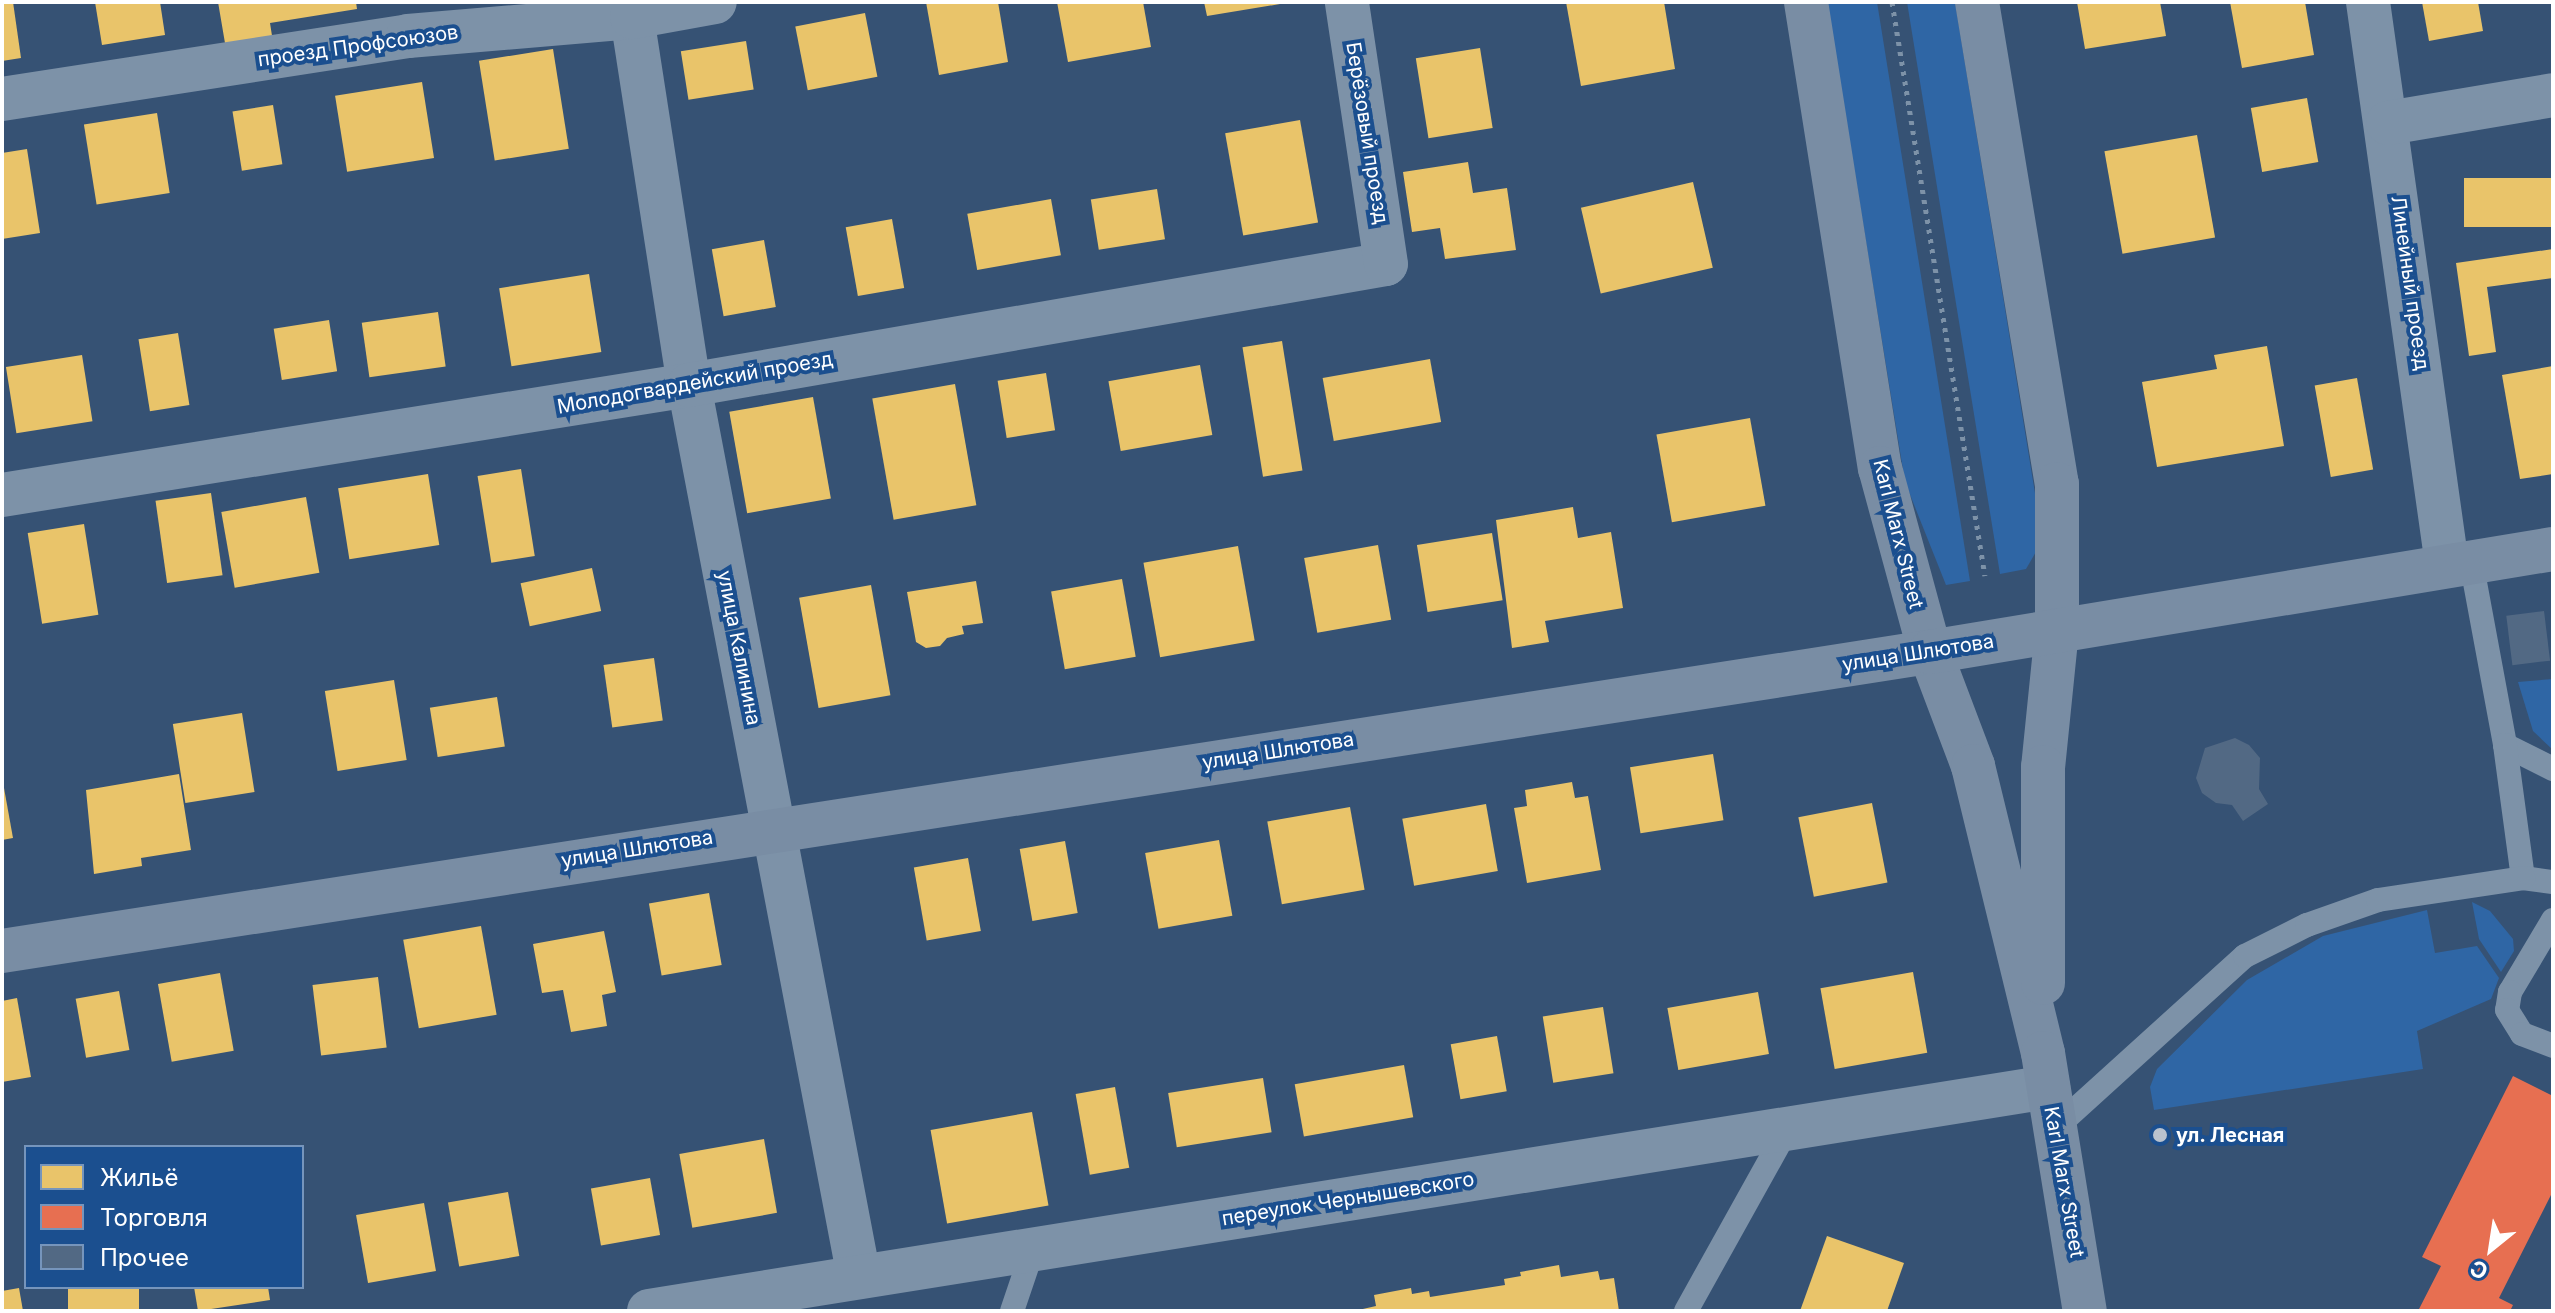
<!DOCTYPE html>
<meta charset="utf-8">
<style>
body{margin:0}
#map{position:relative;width:2555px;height:1313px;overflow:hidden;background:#365274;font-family:Inter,sans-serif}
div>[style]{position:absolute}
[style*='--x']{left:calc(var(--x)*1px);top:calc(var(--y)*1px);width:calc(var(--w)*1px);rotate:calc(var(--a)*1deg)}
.green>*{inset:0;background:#2f66a5}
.homes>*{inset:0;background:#e9c46a;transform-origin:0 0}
.shops>*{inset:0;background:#e76f51}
.building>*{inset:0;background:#526984;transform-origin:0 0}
.path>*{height:5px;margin-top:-2.5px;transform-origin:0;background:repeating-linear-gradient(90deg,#7d92a8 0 4px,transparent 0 10px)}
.service>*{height:24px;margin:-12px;padding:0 12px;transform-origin:12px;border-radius:12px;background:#7d92a8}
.minor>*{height:44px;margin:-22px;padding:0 22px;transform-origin:22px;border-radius:22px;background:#7d92a8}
.secondary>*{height:44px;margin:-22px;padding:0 22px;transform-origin:22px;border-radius:22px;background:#798da4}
.dots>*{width:22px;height:22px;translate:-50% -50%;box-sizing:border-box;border:4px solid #1b4f8f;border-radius:50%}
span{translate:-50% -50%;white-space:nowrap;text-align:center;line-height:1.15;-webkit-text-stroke:8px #1b4f8f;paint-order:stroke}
.street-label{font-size:20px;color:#fff}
.poi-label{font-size:20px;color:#fff;font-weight:700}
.left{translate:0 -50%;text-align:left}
.frame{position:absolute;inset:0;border:4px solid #fff;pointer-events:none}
.legend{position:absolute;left:24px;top:1145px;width:280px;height:144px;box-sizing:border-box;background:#1b4f8f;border:2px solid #7695bc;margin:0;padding:10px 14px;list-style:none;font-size:24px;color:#fff}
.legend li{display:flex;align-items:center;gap:16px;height:40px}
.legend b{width:40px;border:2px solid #7695bc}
.north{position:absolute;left:2451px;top:1209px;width:80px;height:80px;-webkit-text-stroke:6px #1b4f8f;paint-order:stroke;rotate:210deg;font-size:22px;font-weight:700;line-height:32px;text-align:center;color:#fff}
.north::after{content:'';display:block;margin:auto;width:28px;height:36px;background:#fff;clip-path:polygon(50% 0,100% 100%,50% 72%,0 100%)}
</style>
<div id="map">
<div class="green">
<div style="clip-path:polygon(1827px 2px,1877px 2px,1970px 581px,1946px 585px,1905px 482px)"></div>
<div style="clip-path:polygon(1907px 2px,1955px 2px,2040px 524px,2037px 550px,2026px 569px,2000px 574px)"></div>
<div style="clip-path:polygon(2553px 679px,2553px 750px,2533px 731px,2518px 682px)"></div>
<div style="clip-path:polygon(2472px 902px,2490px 911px,2513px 939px,2514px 951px,2501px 972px,2479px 939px)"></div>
<div style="clip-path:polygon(2427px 910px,2435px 953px,2477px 946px,2499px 978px,2491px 999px,2417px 1031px,2423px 1069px,2154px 1110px,2150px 1087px,2157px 1069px,2247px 980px,2323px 936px)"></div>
</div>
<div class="homes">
<div style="clip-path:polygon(2px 2px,13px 2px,21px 58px,2px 61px)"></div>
<div style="clip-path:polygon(95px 2px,160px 2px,165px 35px,102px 45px)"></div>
<div style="clip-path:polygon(218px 2px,356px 2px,357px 9px,270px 23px,273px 42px,226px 49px)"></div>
<div style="clip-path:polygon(926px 2px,998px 2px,1008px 62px,939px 75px)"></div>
<div style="clip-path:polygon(1057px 2px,1143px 2px,1151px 47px,1068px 62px)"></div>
<div style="clip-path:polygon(1204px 2px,1280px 2px,1280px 4px,1207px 16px)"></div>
<div style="clip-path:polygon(1566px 2px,1664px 2px,1675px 69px,1581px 86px)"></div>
<div style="clip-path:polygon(2077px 2px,2160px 2px,2166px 36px,2085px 49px)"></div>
<div style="clip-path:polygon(2230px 2px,2305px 2px,2314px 55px,2242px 68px)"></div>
<div style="clip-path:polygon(2422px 2px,2478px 2px,2483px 31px,2429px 41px)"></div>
<div style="left:865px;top:13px;width:65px;height:71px;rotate:79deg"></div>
<div style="left:746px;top:41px;width:49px;height:66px;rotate:81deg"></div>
<div style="left:1480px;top:48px;width:81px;height:65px;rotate:81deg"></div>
<div style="left:553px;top:49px;width:101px;height:75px;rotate:81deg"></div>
<div style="left:422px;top:82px;width:77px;height:88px;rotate:81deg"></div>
<div style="left:2307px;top:98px;width:65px;height:57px;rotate:80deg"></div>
<div style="left:273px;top:105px;width:60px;height:41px;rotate:81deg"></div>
<div style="left:157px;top:113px;width:81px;height:74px;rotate:81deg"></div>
<div style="left:1300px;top:120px;width:104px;height:76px;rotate:80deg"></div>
<div style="left:2197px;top:135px;width:104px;height:94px;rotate:80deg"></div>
<div style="clip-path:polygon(27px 149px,40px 233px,2px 239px,2px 153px)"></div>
<div style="clip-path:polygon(1468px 162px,1473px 193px,1507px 188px,1516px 250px,1445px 259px,1440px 228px,1412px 232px,1403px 172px)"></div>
<div style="left:2553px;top:178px;width:49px;height:89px;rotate:90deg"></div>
<div style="left:1693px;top:182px;width:88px;height:115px;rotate:77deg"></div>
<div style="left:1157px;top:189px;width:51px;height:67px;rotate:81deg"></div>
<div style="left:1051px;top:199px;width:57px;height:85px;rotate:80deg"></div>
<div style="left:892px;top:219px;width:70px;height:47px;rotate:80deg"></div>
<div style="left:764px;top:240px;width:68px;height:53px;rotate:80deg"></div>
<div style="clip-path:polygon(2553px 249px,2553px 278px,2487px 287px,2496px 352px,2469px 356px,2456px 263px)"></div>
<div style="left:589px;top:274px;width:79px;height:91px;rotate:81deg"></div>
<div style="left:438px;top:312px;width:55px;height:77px;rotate:82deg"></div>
<div style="left:329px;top:320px;width:52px;height:56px;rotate:81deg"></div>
<div style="left:178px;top:333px;width:73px;height:40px;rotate:81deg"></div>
<div style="left:1282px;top:341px;width:131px;height:40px;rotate:81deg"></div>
<div style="clip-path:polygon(2267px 346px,2284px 446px,2157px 467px,2142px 382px,2217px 369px,2214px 355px)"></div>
<div style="left:82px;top:355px;width:67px;height:77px;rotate:81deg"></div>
<div style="left:1430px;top:359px;width:64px;height:109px;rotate:80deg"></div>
<div style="left:1200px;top:365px;width:71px;height:93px;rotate:80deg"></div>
<div style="clip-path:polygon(2553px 366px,2553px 474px,2520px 479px,2502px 375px)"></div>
<div style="left:1046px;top:373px;width:58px;height:49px;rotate:81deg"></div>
<div style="left:2357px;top:378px;width:93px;height:43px;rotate:80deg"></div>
<div style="left:955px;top:384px;width:123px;height:84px;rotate:80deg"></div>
<div style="left:813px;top:397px;width:103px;height:85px;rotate:80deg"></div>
<div style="left:1750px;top:418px;width:89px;height:95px;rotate:80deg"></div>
<div style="left:521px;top:469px;width:88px;height:44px;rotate:81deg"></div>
<div style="left:428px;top:474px;width:72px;height:91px;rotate:81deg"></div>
<div style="left:211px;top:493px;width:83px;height:56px;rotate:82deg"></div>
<div style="left:306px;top:497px;width:77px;height:86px;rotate:80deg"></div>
<div style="clip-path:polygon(1573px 507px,1578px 538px,1611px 532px,1623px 608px,1545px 621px,1549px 642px,1512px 648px,1496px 520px)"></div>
<div style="left:84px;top:524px;width:92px;height:57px;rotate:81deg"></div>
<div style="left:1492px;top:533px;width:68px;height:76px;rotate:81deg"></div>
<div style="left:1378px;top:545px;width:76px;height:75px;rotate:80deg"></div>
<div style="left:1238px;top:546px;width:96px;height:96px;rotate:80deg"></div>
<div style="left:592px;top:568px;width:44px;height:73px;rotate:78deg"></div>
<div style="left:1122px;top:579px;width:79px;height:72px;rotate:80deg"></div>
<div style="clip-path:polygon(976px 581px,983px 623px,962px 626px,964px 634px,947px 638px,940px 646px,926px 648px,916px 642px,907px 592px)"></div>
<div style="left:871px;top:585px;width:112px;height:73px;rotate:80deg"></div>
<div style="left:654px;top:658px;width:63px;height:51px;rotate:82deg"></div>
<div style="left:394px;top:680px;width:81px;height:70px;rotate:81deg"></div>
<div style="left:497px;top:697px;width:50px;height:68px;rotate:81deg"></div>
<div style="left:242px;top:713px;width:80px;height:70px;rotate:81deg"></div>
<div style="left:1713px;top:754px;width:67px;height:84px;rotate:81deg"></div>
<div style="clip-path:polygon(179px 774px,191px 850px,141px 858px,142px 866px,94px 874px,86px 790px)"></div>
<div style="clip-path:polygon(2px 777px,13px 838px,2px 840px)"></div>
<div style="clip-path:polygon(1572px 782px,1575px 798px,1588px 796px,1601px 870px,1527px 883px,1514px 808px,1527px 806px,1525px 790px)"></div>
<div style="left:1872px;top:803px;width:81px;height:75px;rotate:79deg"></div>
<div style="left:1486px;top:804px;width:68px;height:85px;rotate:80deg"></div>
<div style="left:1350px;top:807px;width:84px;height:84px;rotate:80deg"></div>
<div style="left:1219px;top:840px;width:77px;height:75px;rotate:80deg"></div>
<div style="left:1065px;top:841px;width:73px;height:46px;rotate:80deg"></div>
<div style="left:968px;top:858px;width:74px;height:55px;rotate:80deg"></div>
<div style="left:709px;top:893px;width:73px;height:61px;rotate:80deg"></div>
<div style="left:481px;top:926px;width:90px;height:79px;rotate:80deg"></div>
<div style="clip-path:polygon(604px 931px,616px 992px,602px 995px,607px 1026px,571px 1032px,563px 990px,542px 993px,533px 944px)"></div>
<div style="left:1913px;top:972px;width:82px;height:94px;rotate:80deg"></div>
<div style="left:220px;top:973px;width:79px;height:63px;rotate:80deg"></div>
<div style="left:378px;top:977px;width:71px;height:66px;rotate:83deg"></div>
<div style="left:119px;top:991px;width:60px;height:44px;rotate:80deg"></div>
<div style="left:1758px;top:992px;width:63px;height:92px;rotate:80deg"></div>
<div style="clip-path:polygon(17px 998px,31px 1077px,2px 1082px,2px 1001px)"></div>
<div style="left:1603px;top:1007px;width:67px;height:61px;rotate:81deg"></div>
<div style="left:1497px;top:1036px;width:56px;height:47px;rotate:80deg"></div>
<div style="left:1404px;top:1065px;width:53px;height:111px;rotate:80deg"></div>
<div style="left:1263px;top:1078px;width:55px;height:96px;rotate:81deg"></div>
<div style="left:1115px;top:1087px;width:82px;height:40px;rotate:80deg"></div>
<div style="left:1032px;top:1112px;width:95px;height:103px;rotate:80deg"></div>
<div style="left:764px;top:1139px;width:75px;height:86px;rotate:80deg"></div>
<div style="left:650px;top:1178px;width:58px;height:60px;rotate:80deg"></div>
<div style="left:508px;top:1192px;width:65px;height:61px;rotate:80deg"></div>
<div style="left:424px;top:1203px;width:69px;height:69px;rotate:80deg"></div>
<div style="clip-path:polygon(1827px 1236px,1904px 1263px,1887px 1311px,1800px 1311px)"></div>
<div style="clip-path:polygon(1559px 1265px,1561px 1277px,1598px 1271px,1600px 1280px,1614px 1278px,1619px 1311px,1354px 1311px,1376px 1306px,1374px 1295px,1411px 1288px,1412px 1294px,1429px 1291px,1430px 1297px,1505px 1285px,1504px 1279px,1521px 1276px,1520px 1272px)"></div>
<div style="left:68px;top:1287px;width:71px;height:24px"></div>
<div style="clip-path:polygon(194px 1287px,268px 1287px,270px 1300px,198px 1311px)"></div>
<div style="clip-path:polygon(19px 1288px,23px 1311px,2px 1311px,2px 1291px)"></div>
</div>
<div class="shops">
<div style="clip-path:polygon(2513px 1076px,2553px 1096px,2553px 1191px,2499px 1298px,2513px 1305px,2510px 1311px,2418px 1311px,2441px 1266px,2422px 1257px)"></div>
</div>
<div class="building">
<div style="left:2544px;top:611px;width:50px;height:38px;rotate:83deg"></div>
<div style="clip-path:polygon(2235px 738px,2249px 745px,2260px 758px,2259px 789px,2268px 804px,2243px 821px,2232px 805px,2216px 803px,2202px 793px,2196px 778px,2205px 748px)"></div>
</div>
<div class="path">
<div style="--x:1892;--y:2;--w:581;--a:80.8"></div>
</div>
<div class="service">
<div style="--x:2471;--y:561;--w:187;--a:79.5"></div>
<div style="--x:2505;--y:745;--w:54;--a:26.6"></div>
<div style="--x:2505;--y:745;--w:134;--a:82.3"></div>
<div style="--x:2523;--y:878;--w:30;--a:8"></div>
<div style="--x:2553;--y:920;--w:84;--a:120.8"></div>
<div style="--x:2510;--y:992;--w:18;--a:99"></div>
<div style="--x:2507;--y:1010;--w:28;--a:58"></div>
<div style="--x:2522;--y:1034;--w:33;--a:21"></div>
<div style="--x:2055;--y:1128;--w:256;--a:-42.2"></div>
<div style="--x:2245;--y:956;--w:69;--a:-26.6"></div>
<div style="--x:2307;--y:925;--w:75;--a:-19.4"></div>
<div style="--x:2378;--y:900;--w:147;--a:-8.6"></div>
<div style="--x:1012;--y:1311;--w:65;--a:-71.3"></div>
<div style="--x:1686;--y:1311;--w:210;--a:-60.9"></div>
</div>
<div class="minor">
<div style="--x:2368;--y:2;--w:569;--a:82.01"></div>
<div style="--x:632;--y:17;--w:372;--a:81.2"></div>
<div style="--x:689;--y:385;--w:908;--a:79.21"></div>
<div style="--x:2;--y:99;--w:411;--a:-8.8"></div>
<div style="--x:408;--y:36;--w:225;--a:-4.8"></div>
<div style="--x:632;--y:17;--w:84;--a:-10.2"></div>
<div style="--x:2388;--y:123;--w:167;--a:-9.6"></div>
<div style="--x:2;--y:495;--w:696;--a:-9.1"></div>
<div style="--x:689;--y:385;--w:707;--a:-9.85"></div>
<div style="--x:1386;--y:264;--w:265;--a:-98.5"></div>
<div style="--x:649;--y:1311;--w:1417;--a:-9.1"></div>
</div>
<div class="secondary">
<div style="--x:1806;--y:2;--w:472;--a:81"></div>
<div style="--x:1880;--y:468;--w:191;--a:74.8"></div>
<div style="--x:1930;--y:652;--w:122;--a:69.3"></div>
<div style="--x:1973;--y:766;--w:295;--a:76.3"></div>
<div style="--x:2043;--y:1053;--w:261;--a:80.8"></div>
<div style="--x:1977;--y:2;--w:489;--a:80.6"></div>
<div style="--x:2057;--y:484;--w:146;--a:90"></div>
<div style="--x:2057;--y:630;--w:138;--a:95.8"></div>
<div style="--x:2043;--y:767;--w:216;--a:90"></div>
<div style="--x:2;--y:951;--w:1951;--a:-8.82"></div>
<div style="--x:1930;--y:652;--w:631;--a:-9.39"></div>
</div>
<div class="dots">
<div style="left:2160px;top:1135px;background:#b9c2ce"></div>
</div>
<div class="street-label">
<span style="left:358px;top:46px;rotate:-8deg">проезд Профсоюзов</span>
<span style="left:1367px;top:133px;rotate:81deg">Берёзовый проезд</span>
<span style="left:2410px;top:283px;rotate:82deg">Линейный проезд</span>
<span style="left:695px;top:383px;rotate:-10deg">Молодогвардейский проезд</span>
<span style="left:1898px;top:534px;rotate:76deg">Karl Marx Street</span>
<span style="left:739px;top:648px;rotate:79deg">улица Калинина</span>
<span style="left:1918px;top:653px;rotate:-9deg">улица Шлютова</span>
<span style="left:1278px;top:751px;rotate:-9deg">улица Шлютова</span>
<span style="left:637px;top:849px;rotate:-9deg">улица Шлютова</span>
<span style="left:2064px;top:1182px;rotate:80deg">Karl Marx Street</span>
<span style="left:1348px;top:1199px;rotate:-9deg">переулок Чернышевского</span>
</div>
<div class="poi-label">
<span class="left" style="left:2176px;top:1135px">ул. Лесная</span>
</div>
<div class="frame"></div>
<ul class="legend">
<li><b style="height:22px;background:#e9c46a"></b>Жильё</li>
<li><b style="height:22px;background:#e76f51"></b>Торговля</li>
<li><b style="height:22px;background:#526984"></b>Прочее</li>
</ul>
<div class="north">С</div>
</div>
